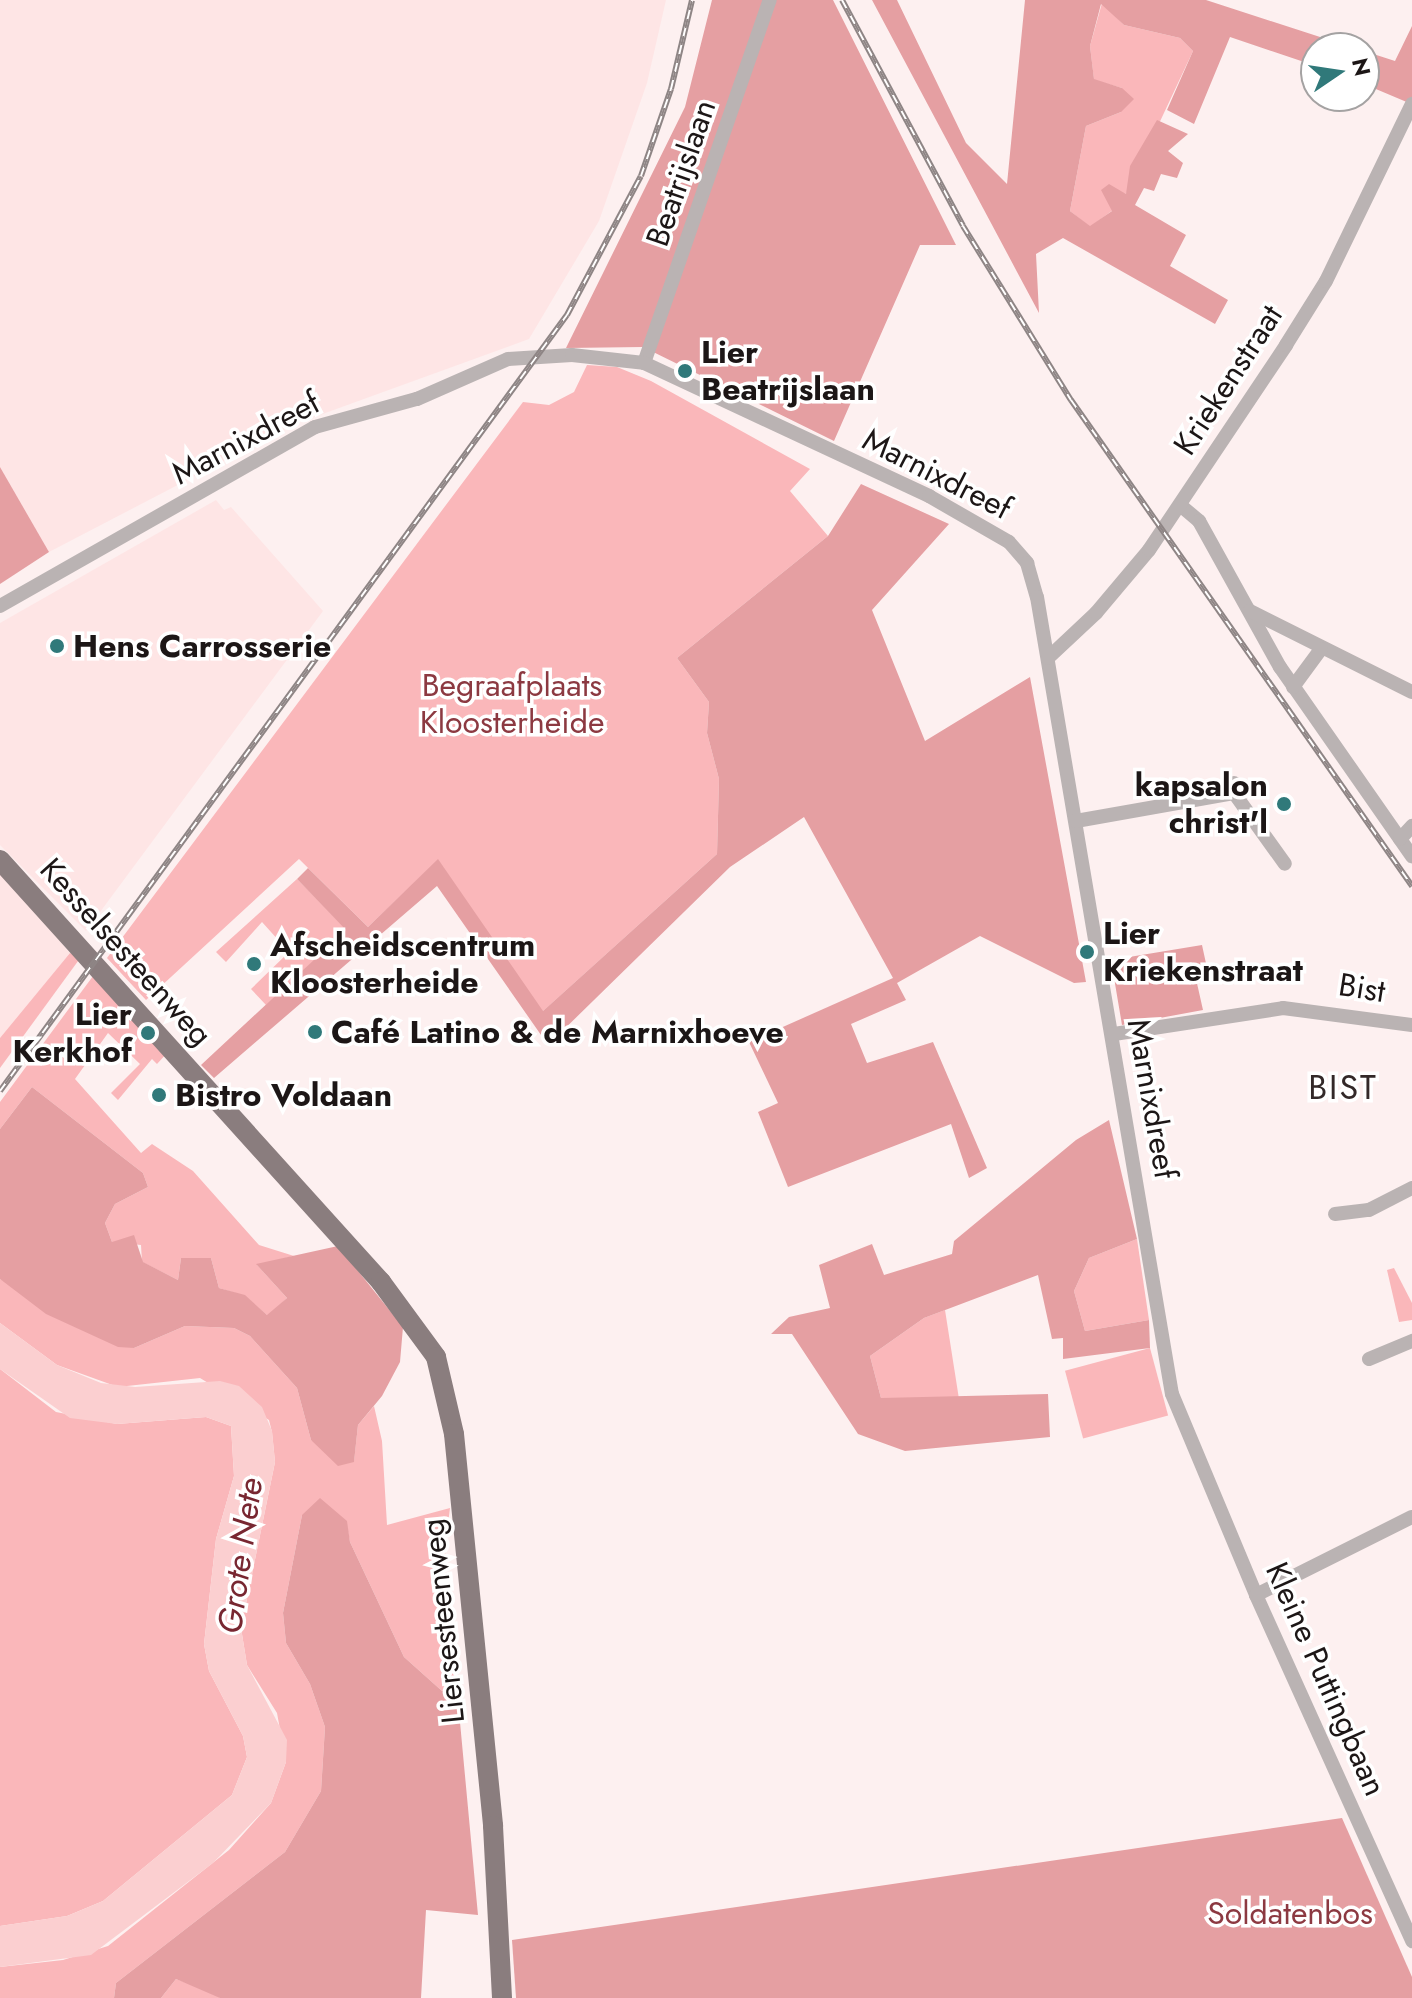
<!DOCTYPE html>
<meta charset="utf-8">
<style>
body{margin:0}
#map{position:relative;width:1412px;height:1998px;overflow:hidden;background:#fdf0f0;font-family:Jost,sans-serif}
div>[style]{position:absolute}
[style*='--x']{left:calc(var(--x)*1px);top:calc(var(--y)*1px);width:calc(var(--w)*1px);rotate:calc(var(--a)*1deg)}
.built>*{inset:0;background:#fee5e5}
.green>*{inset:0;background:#fab7ba;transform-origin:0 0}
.forest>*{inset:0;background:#e59fa2}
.water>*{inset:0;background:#fbcfd0}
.minor>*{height:14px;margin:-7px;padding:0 7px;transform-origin:7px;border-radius:7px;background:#bab3b3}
.primary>*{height:20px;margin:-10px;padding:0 10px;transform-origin:10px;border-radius:10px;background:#8a7d7e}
.rail>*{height:6px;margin-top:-3px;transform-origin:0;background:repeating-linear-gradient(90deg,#fff 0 9px,#8e8585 0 18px);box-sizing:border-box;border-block:2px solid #8e8585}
.dots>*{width:22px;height:22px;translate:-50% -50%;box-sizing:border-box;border:4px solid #fff;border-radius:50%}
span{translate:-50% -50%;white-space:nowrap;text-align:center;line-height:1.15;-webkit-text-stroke:7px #fff;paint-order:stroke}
.street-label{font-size:32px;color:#1c1616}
.poi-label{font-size:32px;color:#1c1616;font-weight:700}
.left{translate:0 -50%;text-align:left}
.right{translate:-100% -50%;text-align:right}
.park-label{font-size:32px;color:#8c3941}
.neighbourhood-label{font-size:34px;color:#332828;letter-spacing:2px}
.water-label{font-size:34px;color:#782731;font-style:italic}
.north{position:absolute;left:1300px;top:32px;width:80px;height:80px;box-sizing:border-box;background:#fff;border:2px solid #a4a2a2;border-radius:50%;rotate:77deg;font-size:22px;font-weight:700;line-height:32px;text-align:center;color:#1c1616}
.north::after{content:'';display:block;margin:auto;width:28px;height:36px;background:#30797a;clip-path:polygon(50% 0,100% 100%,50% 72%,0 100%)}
</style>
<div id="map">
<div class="built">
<div style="clip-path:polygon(0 0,666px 0,647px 83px,599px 221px,529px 339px,295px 424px,49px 552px,0 467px)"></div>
<div style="clip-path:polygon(216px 500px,224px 510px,231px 507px,323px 611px,86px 931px,0 845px,0 623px)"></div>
<div style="clip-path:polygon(0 869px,70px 953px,0 1038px)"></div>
</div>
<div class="green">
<div style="clip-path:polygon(1102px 3px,1124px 25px,1180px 38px,1193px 51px,1126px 194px,1102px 189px,1113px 210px,1090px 227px,1070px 211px,1086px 126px,1121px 112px,1122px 88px,1094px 80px,1090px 46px)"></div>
<div style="clip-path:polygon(587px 365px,617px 367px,651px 381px,810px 469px,790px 491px,828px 536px,677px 658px,709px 702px,707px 733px,719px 779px,717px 854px,542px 1012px,438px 860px,368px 927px,299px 859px,146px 1000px,107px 958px,523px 402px,549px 405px,574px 392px)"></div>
<div style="clip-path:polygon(297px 879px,347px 930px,266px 1005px,251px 989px,289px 952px,262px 922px,226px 962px,216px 952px)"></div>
<div style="clip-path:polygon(70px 953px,81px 957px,0 1068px,0 1038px)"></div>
<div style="clip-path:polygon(96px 972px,168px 1052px,157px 1064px,152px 1059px,118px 1100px,111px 1093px,140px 1064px,108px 1033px,75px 1079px,141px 1153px,152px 1144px,193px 1171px,259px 1245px,294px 1256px,257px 1265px,287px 1298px,268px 1316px,245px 1296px,219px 1288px,211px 1258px,181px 1258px,178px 1280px,142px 1262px,141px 1245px,112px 1242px,105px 1223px,115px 1204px,148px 1187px,143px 1173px,32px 1087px,0 1129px,0 1102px)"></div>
<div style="clip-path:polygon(1137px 1239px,1149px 1320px,1085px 1331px,1074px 1291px,1089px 1258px)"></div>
<div style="clip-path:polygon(1394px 1268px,1412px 1303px,1412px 1320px,1399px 1322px,1387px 1270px)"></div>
<div style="clip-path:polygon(0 1279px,134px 1348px,185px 1326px,234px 1328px,250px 1336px,297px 1388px,311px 1440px,354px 1461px,358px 1425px,374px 1406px,382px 1441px,387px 1525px,450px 1508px,445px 1547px,457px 1690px,442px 1691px,404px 1657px,350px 1542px,346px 1521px,302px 1515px,283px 1613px,286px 1643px,310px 1684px,325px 1727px,321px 1791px,285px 1852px,116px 1983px,114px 1998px,0 1998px,0 1967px,63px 1960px,108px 1946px,229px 1850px,271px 1803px,286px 1762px,277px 1713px,247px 1665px,241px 1628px,275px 1462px,272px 1432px,269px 1420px,200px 1378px,118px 1387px,57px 1365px,0 1323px)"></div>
<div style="clip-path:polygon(945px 1310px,959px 1399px,881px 1398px,870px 1356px,924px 1318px)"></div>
<div style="left:1150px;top:1348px;width:70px;height:88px;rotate:75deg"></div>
<div style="clip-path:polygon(0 1369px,56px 1412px,117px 1424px,206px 1417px,231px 1426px,234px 1476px,216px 1539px,204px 1644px,209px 1671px,243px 1736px,247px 1757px,232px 1795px,103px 1901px,67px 1916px,0 1926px)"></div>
<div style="clip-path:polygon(176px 1979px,217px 1994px,220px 1998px,161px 1998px)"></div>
</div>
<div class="forest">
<div style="clip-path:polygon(712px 0,833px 0,956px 245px,920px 245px,834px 441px,643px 347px,566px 348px,685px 107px)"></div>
<div style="clip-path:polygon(872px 0,897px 0,966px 143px,1007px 184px,1025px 0,1206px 0,1354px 48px,1316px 48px,1316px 66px,1230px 37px,1194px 124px,1167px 110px,1193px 51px,1180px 38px,1124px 25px,1101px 4px,1090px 46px,1094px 79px,1122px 88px,1134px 99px,1121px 112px,1086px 126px,1070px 211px,1090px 226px,1112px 211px,1101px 190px,1109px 184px,1126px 194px,1130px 166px,1157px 120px,1188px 134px,1168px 151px,1183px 163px,1177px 178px,1161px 174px,1154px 191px,1144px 188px,1135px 205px,1186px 235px,1170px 266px,1228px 300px,1215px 324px,1063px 238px,1036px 254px,1039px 313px)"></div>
<div style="clip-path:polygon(1412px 26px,1412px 102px,1409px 103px,1364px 84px,1364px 51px,1395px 61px)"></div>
<div style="clip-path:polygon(0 467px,49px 552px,0 584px)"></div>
<div style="clip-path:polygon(861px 484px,949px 524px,872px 610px,925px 741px,1030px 677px,1086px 982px,1074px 983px,980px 936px,897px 983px,906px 1000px,851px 1024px,867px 1063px,933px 1042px,987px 1168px,969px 1178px,951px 1124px,788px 1187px,758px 1112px,778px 1103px,749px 1042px,893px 978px,804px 817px,730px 867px,548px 1045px,437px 886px,214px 1078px,201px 1065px,346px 930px,297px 879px,308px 868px,368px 927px,438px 859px,543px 1011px,717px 854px,719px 779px,707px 733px,709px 702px,677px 658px,828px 536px)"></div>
<div style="clip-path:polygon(1202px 945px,1207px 968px,1194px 970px,1203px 1010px,1122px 1025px,1111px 960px)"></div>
<div style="clip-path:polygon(32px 1087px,143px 1173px,148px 1187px,115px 1204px,105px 1223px,112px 1242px,134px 1235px,143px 1262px,178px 1280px,181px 1258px,211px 1258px,219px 1288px,245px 1295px,267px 1315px,287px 1298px,256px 1264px,338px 1246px,403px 1327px,400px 1362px,382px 1396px,358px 1425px,354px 1462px,338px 1466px,311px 1440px,297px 1388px,250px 1336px,234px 1328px,185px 1326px,134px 1348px,118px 1347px,46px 1314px,0 1279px,0 1129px)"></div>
<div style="clip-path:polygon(1109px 1120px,1137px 1239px,1089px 1258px,1074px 1291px,1085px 1331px,1149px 1320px,1150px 1348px,1063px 1359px,1063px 1338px,1052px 1339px,1038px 1275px,924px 1318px,870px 1356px,881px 1398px,1048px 1394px,1050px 1437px,905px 1451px,858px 1434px,792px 1334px,771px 1334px,789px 1317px,830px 1308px,819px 1265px,872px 1244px,884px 1275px,952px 1254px,954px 1241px,1076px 1140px)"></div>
<div style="clip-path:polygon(320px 1498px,347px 1521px,350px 1542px,404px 1657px,442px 1691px,457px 1690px,478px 1915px,426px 1910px,421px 1998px,220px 1998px,176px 1979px,161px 1998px,114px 1998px,116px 1983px,285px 1852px,321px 1791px,325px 1727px,310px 1684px,286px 1643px,283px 1613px,302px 1515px)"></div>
<div style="clip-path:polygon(1342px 1818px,1412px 1977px,1412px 1998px,516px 1998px,512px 1940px)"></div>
</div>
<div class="water">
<div style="clip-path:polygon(0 1323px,57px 1365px,101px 1383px,135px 1387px,220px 1381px,239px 1386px,262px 1407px,272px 1431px,275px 1462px,241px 1628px,247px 1665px,287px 1740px,286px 1762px,271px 1803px,213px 1863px,91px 1955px,0 1967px,0 1926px,67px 1916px,103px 1901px,232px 1795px,247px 1757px,243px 1736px,209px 1671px,204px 1644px,216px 1539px,234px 1476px,231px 1426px,206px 1417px,117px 1424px,70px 1418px,0 1369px)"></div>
</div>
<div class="minor">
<div style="--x:644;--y:363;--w:384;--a:-70.9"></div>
<div style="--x:1180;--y:505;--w:25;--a:40"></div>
<div style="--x:1199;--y:521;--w:167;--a:61"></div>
<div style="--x:1280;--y:667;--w:231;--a:55.1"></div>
<div style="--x:0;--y:606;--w:362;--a:-29.6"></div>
<div style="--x:315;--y:427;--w:106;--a:-15.4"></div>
<div style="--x:417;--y:399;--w:99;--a:-23.7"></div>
<div style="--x:508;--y:359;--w:64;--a:-3.6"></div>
<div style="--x:572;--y:355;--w:72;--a:6.3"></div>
<div style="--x:644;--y:363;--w:315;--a:25"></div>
<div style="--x:929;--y:496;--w:92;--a:29.9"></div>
<div style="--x:1009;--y:542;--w:28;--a:49"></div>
<div style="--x:1027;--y:563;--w:35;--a:74"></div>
<div style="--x:1037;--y:597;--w:808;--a:80.39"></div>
<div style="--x:1172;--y:1394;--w:218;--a:67.3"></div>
<div style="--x:1256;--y:1595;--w:380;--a:65.7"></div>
<div style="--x:1250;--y:611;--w:181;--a:26.6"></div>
<div style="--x:1048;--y:658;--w:66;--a:-43.2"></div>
<div style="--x:1096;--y:613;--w:82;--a:-49.9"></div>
<div style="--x:1149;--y:550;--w:247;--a:-56.2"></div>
<div style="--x:1286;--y:345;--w:75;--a:-58"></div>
<div style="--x:1326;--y:281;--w:197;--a:-64.1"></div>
<div style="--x:1293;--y:687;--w:47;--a:-53.6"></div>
<div style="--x:1234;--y:793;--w:87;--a:54.3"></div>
<div style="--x:1076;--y:821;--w:160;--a:-10"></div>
<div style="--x:1234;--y:793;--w:10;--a:-90"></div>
<div style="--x:1400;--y:839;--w:18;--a:-47"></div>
<div style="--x:1114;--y:1034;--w:171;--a:-8.7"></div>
<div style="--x:1283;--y:1008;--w:130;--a:7.5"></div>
<div style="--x:1335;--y:1214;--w:34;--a:-7"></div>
<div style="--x:1369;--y:1210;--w:48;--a:-27.1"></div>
<div style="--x:1369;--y:1359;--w:47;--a:-22.7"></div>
<div style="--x:1256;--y:1595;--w:174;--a:-26.6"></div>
</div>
<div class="primary">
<div style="--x:0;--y:860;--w:569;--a:47.92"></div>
<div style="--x:381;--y:1282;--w:93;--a:53.7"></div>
<div style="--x:436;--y:1357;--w:79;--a:76.8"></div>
<div style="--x:454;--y:1434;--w:394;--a:84.3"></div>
<div style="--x:493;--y:1826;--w:172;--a:87"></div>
</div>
<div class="rail">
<div style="--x:842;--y:0;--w:256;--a:61.8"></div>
<div style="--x:963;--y:226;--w:205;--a:58.2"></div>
<div style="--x:1071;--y:400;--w:594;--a:54.94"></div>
<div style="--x:0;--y:1091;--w:961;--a:-53.85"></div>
<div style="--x:567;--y:315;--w:157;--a:-62"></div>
<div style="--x:641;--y:176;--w:92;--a:-71"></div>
<div style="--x:671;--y:89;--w:91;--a:-76.7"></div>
</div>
<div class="dots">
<div style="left:685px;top:371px;background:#30797a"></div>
<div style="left:57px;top:646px;background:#30797a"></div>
<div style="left:1284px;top:804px;background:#30797a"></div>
<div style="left:1087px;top:952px;background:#30797a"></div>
<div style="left:254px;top:964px;background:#30797a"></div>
<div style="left:315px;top:1032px;background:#30797a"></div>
<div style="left:148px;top:1033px;background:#30797a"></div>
<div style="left:159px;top:1095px;background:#30797a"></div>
</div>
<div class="street-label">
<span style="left:681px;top:173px;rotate:-71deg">Beatrijslaan</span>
<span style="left:1228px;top:380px;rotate:-57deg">Kriekenstraat</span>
<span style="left:246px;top:438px;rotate:-28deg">Marnixdreef</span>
<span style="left:937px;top:474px;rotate:27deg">Marnixdreef</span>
<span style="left:126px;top:952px;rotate:48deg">Kesselsesteenweg</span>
<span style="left:1362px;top:988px;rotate:9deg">Bist</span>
<span style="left:1152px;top:1099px;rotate:80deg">Marnixdreef</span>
<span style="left:443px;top:1621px;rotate:-96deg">Liersesteenweg</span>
<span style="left:1326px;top:1679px;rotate:66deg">Kleine Puttingbaan</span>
</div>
<div class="poi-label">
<span class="left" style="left:701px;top:371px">Lier<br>Beatrijslaan</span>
<span class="left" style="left:73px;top:646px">Hens Carrosserie</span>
<span class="right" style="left:1268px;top:804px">kapsalon<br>christ'l</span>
<span class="left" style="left:1103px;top:952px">Lier<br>Kriekenstraat</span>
<span class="left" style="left:270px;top:964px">Afscheidscentrum<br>Kloosterheide</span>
<span class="right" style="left:132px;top:1033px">Lier<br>Kerkhof</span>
<span class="left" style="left:331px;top:1032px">Café Latino &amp; de Marnixhoeve</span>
<span class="left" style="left:175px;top:1095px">Bistro Voldaan</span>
</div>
<div class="park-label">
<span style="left:512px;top:704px">Begraafplaats<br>Kloosterheide</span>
<span style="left:1290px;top:1913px">Soldatenbos</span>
</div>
<div class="neighbourhood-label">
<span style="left:1343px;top:1088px">BIST</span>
</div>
<div class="water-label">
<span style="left:240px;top:1556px;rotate:-82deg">Grote Nete</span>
</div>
<div class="north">N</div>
</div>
